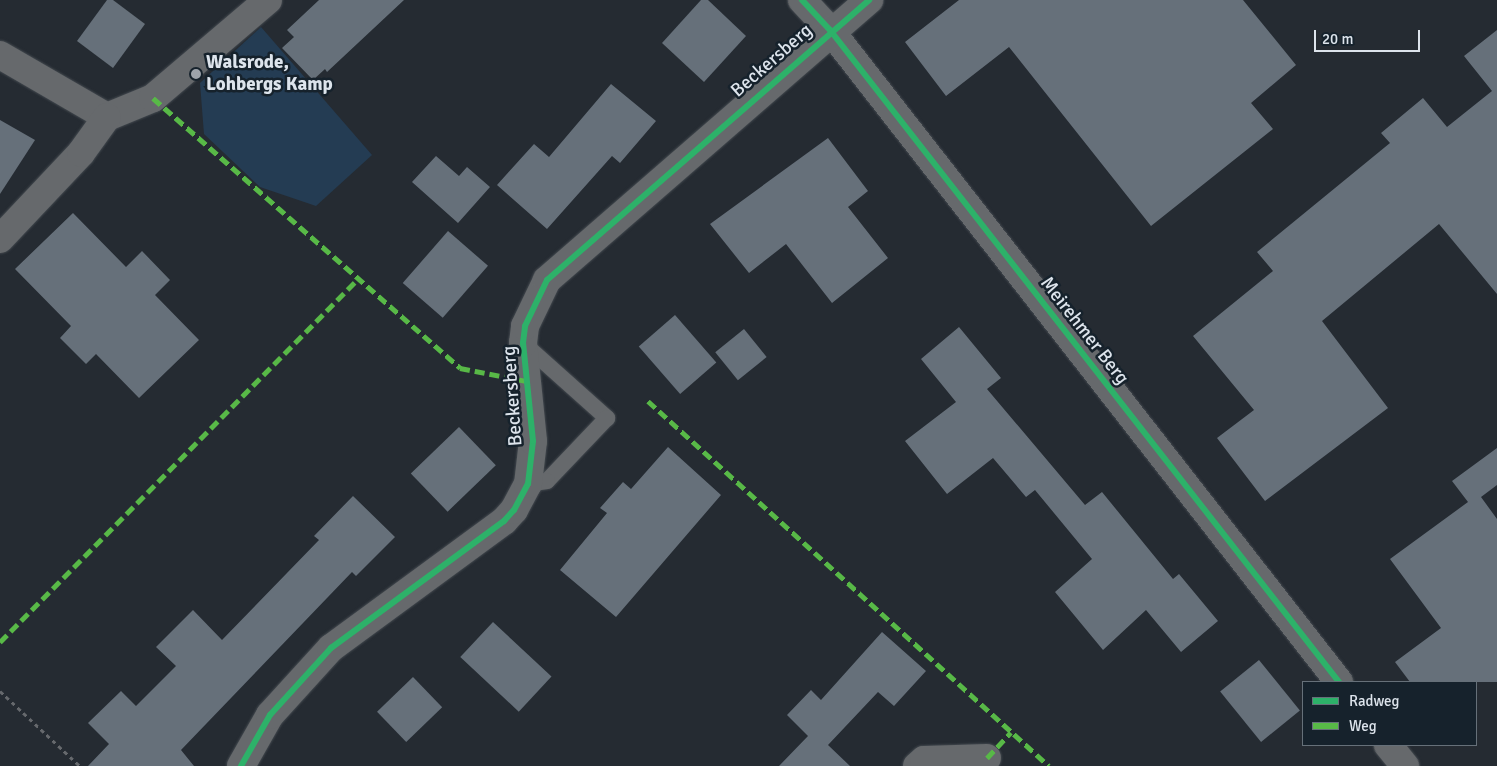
<!DOCTYPE html>
<style>
body{margin:0}
#map{position:relative;width:1497px;height:766px;overflow:hidden;background:#252b32;font-family:Signika,sans-serif}
div>[style]{position:absolute}
[style*='--x']{left:calc(var(--x)*1px);top:calc(var(--y)*1px);width:calc(var(--w)*1px);rotate:calc(var(--a)*1deg)}
.green>*{inset:0;background:#243c53}
.building>*{inset:0;background:#66707a;transform-origin:0 0}
.path>*{height:3px;margin-top:-1.5px;transform-origin:0;background:repeating-linear-gradient(90deg,#66696d 0 4px,transparent 0 8px)}
.roads{filter:drop-shadow(0 0 1px #43494f) drop-shadow(0 0 1px #43494f)}
.lane>*{height:16px;margin:-8px;padding:0 8px;transform-origin:8px;border-radius:8px;background:#66696c}
.street>*{height:28px;margin:-14px;padding:0 14px;transform-origin:14px;border-radius:14px;background:#66696c}
.quiet>*{height:5px;margin-top:-2.5px;transform-origin:0;background:repeating-linear-gradient(90deg,#58b947 0 10px,transparent 0 15px)}
.cycleway>*{height:6px;margin:-3px;padding:0 3px;transform-origin:3px;border-radius:3px;background:#2db169}
.dots>*{width:14px;height:14px;translate:-50% -50%;box-sizing:border-box;border:2px solid #16222c;border-radius:50%}
span{translate:-50% -50%;white-space:nowrap;text-align:center;line-height:1.15;-webkit-text-stroke:5px #16222c;paint-order:stroke}
.street-label{font-size:19px;color:#dde4ec}
.poi-label{font-size:19px;color:#dde4ec;font-weight:700}
.left{translate:0 -50%;text-align:left}
.legend{position:absolute;left:1302px;top:681px;width:175px;height:65px;box-sizing:border-box;background:#16222c;border:1px solid #667079;margin:0;padding:6px 9px;list-style:none;font-size:15px;color:#dde4ec}
.legend li{display:flex;align-items:center;gap:10px;height:25px}
.legend b{width:25px;border:1px solid #667079}
.scale{position:absolute;left:1314px;top:30px;width:106px;height:22px;box-sizing:border-box;border:2px solid #dde4ec;border-top:0;padding-left:6px;font-size:15px;line-height:18px;white-space:nowrap;color:#dde4ec;-webkit-text-stroke:4px #16222c;paint-order:stroke}
</style>
<div id="map">
<div class="green">
<div style="clip-path:polygon(261px 27px,372px 155px,316px 206px,260px 187px,204px 134px,200px 83px)"></div>
</div>
<div class="building">
<div style="clip-path:polygon(107px 0,113px 0,145px 24px,113px 68px,77px 41px)"></div>
<div style="clip-path:polygon(319px 0,404px 0,327px 72px,325px 69px,313px 80px,282px 48px,294px 37px,287px 30px)"></div>
<div style="clip-path:polygon(701px 0,708px 0,746px 36px,704px 82px,662px 43px)"></div>
<div style="clip-path:polygon(959px 0,1243px 0,1296px 65px,1251px 103px,1273px 129px,1151px 226px,1009px 47px,946px 96px,905px 42px)"></div>
<div style="clip-path:polygon(1497px 30px,1497px 294px,1439px 224px,1322px 321px,1388px 408px,1265px 501px,1217px 438px,1254px 410px,1193px 336px,1273px 271px,1257px 252px,1390px 143px,1381px 133px,1423px 98px,1447px 127px,1492px 91px,1464px 56px)"></div>
<div style="clip-path:polygon(611px 84px,656px 121px,620px 163px,612px 156px,547px 229px,497px 185px,534px 144px,549px 157px)"></div>
<div style="clip-path:polygon(0 120px,35px 140px,0 194px)"></div>
<div style="clip-path:polygon(828px 138px,868px 191px,848px 207px,888px 258px,832px 303px,786px 244px,749px 273px,710px 224px)"></div>
<div style="clip-path:polygon(436px 156px,459px 176px,467px 167px,490px 187px,458px 223px,412px 182px)"></div>
<div style="clip-path:polygon(73px 213px,126px 267px,142px 251px,170px 280px,155px 295px,199px 340px,139px 398px,96px 354px,86px 364px,60px 338px,71px 326px,15px 269px)"></div>
<div style="left:448px;top:231px;width:53px;height:69px;rotate:41deg"></div>
<div style="left:675px;top:315px;width:63px;height:48px;rotate:49deg"></div>
<div style="clip-path:polygon(959px 327px,1001px 378px,987px 389px,1085px 505px,1102px 492px,1173px 579px,1179px 574px,1218px 621px,1181px 652px,1146px 610px,1103px 650px,1055px 592px,1092px 559px,1035px 490px,1026px 497px,993px 458px,947px 494px,905px 441px,956px 402px,921px 359px)"></div>
<div style="left:744px;top:329px;width:36px;height:37px;rotate:51deg"></div>
<div style="left:459px;top:427px;width:53px;height:67px;rotate:46deg"></div>
<div style="clip-path:polygon(668px 447px,721px 495px,616px 617px,560px 570px,607px 513px,600px 508px,623px 482px,631px 489px)"></div>
<div style="clip-path:polygon(1497px 448px,1497px 485px,1481px 497px,1497px 519px,1497px 682px,1410px 682px,1395px 662px,1441px 628px,1390px 559px,1468px 502px,1452px 481px)"></div>
<div style="clip-path:polygon(353px 496px,395px 537px,356px 576px,352px 572px,181px 750px,194px 766px,88px 766px,109px 744px,88px 723px,121px 691px,136px 706px,176px 666px,156px 647px,193px 610px,222px 640px,319px 540px,314px 536px)"></div>
<div style="left:493px;top:622px;width:80px;height:48px;rotate:43deg"></div>
<div style="clip-path:polygon(882px 632px,926px 671px,894px 706px,878px 692px,828px 745px,850px 766px,779px 766px,808px 736px,787px 715px,811px 690px,821px 700px)"></div>
<div style="left:1259px;top:660px;width:65px;height:50px;rotate:51deg"></div>
<div style="left:413px;top:677px;width:42px;height:50px;rotate:46deg"></div>
</div>
<div class="path">
<div style="--x:0;--y:691;--w:110;--a:43.2"></div>
</div>
<div class="roads">
<div class="lane">
<div style="--x:523;--y:343;--w:113;--a:41.8"></div>
<div style="--x:607;--y:418;--w:87;--a:133.6"></div>
<div style="--x:547;--y:481;--w:19;--a:171"></div>
</div>
<div class="street">
<div style="--x:802;--y:0;--w:41;--a:47"></div>
<div style="--x:830;--y:30;--w:827;--a:52.02"></div>
<div style="--x:0;--y:55;--w:124;--a:30.1"></div>
<div style="--x:107;--y:117;--w:50;--a:-22.4"></div>
<div style="--x:153;--y:98;--w:151;--a:-40.4"></div>
<div style="--x:0;--y:239;--w:118;--a:-46.7"></div>
<div style="--x:81;--y:153;--w:44;--a:-54.2"></div>
<div style="--x:1388;--y:745;--w:27;--a:51"></div>
<div style="--x:241;--y:766;--w:59;--a:-60.4"></div>
<div style="--x:270;--y:715;--w:91;--a:-47.7"></div>
<div style="--x:331;--y:648;--w:215;--a:-36.3"></div>
<div style="--x:504;--y:521;--w:15;--a:-48"></div>
<div style="--x:514;--y:510;--w:30;--a:-62"></div>
<div style="--x:528;--y:484;--w:43;--a:-83.4"></div>
<div style="--x:533;--y:441;--w:99;--a:-95.8"></div>
<div style="--x:523;--y:343;--w:17;--a:-83"></div>
<div style="--x:525;--y:326;--w:51;--a:-64.4"></div>
<div style="--x:547;--y:280;--w:427;--a:-41"></div>
<div style="--x:917;--y:766;--w:9;--a:-41"></div>
<div style="--x:924;--y:760;--w:63;--a:-1.8"></div>
</div>
</div>
<div class="quiet">
<div style="--x:153;--y:98;--w:409;--a:41.3"></div>
<div style="--x:460;--y:368;--w:67;--a:11.1"></div>
<div style="--x:648;--y:401;--w:542;--a:42.31"></div>
<div style="--x:0;--y:642;--w:508;--a:-45.4"></div>
<div style="--x:987;--y:758;--w:35;--a:-47"></div>
</div>
<div class="cycleway">
<div style="--x:802;--y:0;--w:41;--a:47"></div>
<div style="--x:830;--y:30;--w:827;--a:52.02"></div>
<div style="--x:241;--y:766;--w:59;--a:-60.4"></div>
<div style="--x:270;--y:715;--w:91;--a:-47.7"></div>
<div style="--x:331;--y:648;--w:215;--a:-36.3"></div>
<div style="--x:504;--y:521;--w:15;--a:-48"></div>
<div style="--x:514;--y:510;--w:30;--a:-62"></div>
<div style="--x:528;--y:484;--w:43;--a:-83.4"></div>
<div style="--x:533;--y:441;--w:99;--a:-95.8"></div>
<div style="--x:523;--y:343;--w:17;--a:-83"></div>
<div style="--x:525;--y:326;--w:51;--a:-64.4"></div>
<div style="--x:547;--y:280;--w:427;--a:-41"></div>
</div>
<div class="dots">
<div style="left:196px;top:74px;background:#9da3ab"></div>
</div>
<div class="street-label">
<span style="left:772px;top:61px;rotate:-41deg">Beckersberg</span>
<span style="left:1084px;top:331px;rotate:52deg">Meirehmer Berg</span>
<span style="left:513px;top:396px;rotate:-94deg">Beckersberg</span>
</div>
<div class="poi-label">
<span class="left" style="left:206px;top:74px">Walsrode,<br>Lohbergs Kamp</span>
</div>
<ul class="legend">
<li><b style="height:6px;background:#2db169"></b>Radweg</li>
<li><b style="height:6px;background:#58b947"></b>Weg</li>
</ul>
<div class="scale">20 m</div>
</div>
